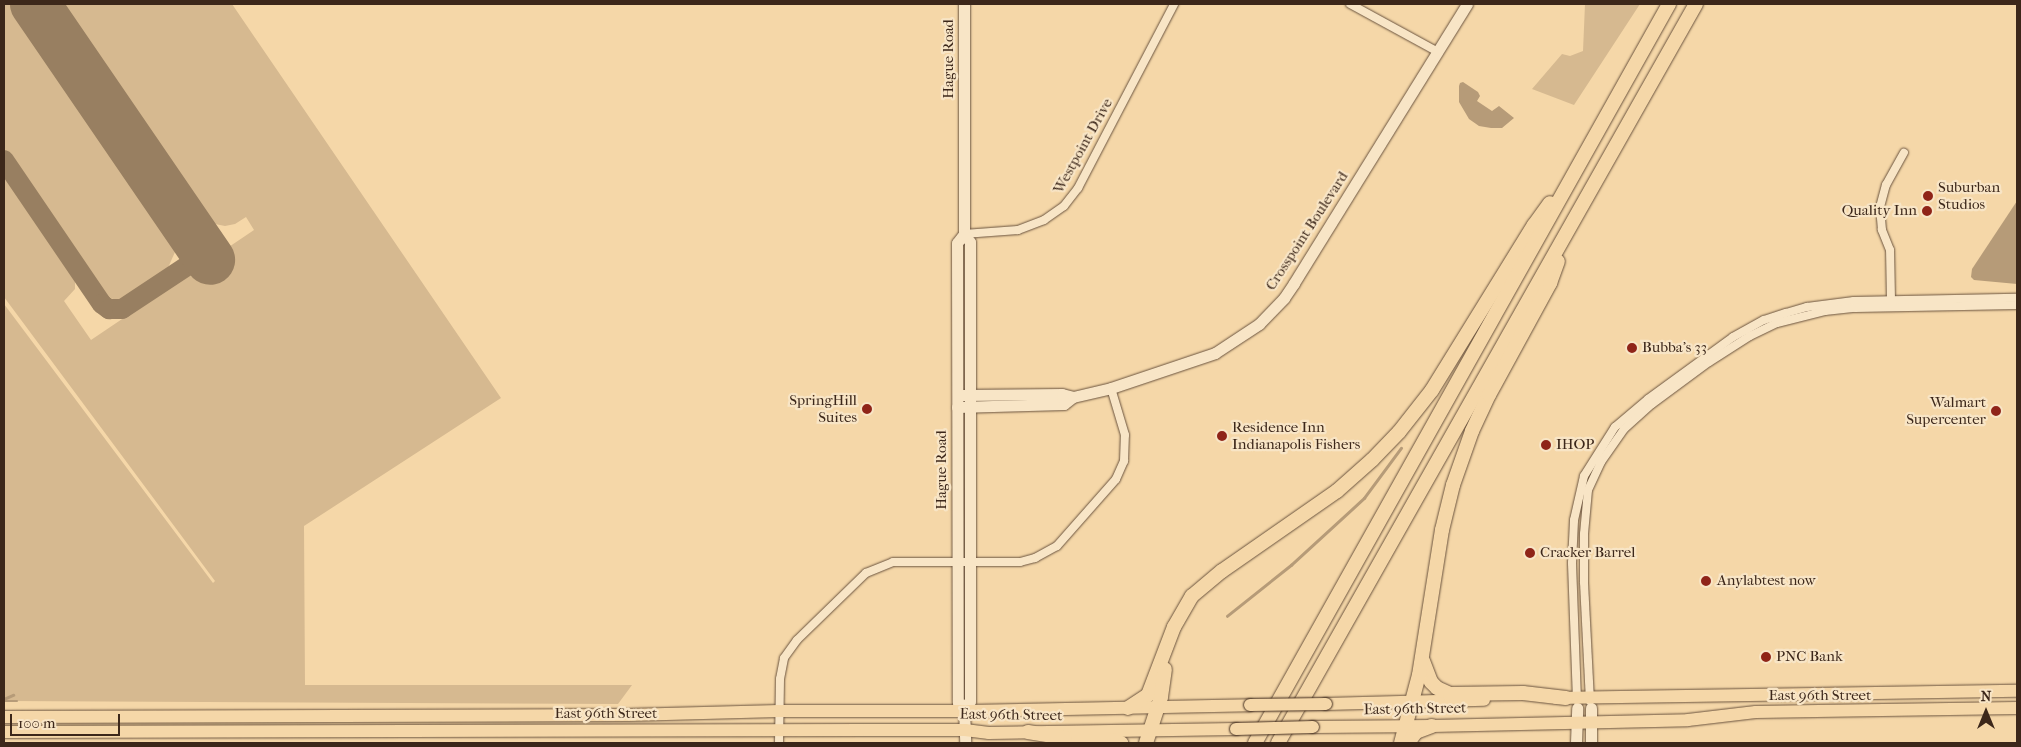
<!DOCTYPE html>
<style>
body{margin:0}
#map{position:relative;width:2021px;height:747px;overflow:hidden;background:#f5d7a8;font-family:"IM FELL French Canon",serif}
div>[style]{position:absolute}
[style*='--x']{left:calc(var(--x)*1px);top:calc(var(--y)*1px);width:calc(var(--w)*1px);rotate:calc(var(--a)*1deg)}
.green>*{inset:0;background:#d6b990}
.water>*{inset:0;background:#b69b78}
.stream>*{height:2.5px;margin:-1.25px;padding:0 1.25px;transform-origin:1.25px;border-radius:1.25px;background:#b69b78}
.taxiway>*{height:20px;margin:-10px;padding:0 10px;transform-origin:10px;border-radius:10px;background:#987f61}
.runway>*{height:50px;margin:-25px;padding:0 25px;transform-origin:25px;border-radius:25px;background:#987f61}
.roads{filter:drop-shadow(0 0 1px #6a533e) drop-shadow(0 0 1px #6a533e)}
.street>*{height:8px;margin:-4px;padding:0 4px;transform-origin:4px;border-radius:4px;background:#f8e5c6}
.secondary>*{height:11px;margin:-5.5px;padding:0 5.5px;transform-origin:5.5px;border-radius:5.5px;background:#f8e5c6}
.primary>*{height:12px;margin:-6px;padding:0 6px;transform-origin:6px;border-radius:6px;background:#f5d7a8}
.highway>*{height:14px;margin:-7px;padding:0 7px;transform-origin:7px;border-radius:7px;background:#f5d7a8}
.bridges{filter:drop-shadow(0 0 1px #3c271a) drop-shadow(0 0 1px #3c271a)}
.primary-bridge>*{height:12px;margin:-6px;padding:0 6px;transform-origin:6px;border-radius:6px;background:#f5d7a8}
.dots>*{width:14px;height:14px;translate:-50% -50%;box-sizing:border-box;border:2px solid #f8e5c6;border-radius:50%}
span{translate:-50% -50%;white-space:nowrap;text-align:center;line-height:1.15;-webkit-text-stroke:4.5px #f8e5c6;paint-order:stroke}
.street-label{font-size:15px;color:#3c271a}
.poi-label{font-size:15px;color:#3c271a}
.left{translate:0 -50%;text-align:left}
.right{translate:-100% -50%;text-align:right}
.frame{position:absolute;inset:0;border:5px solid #3c271a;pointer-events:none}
.north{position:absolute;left:1961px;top:687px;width:50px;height:50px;-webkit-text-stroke:4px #f8e5c6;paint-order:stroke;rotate:0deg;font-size:14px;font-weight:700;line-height:20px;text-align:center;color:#3c271a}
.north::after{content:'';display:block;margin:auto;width:18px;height:22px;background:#3c271a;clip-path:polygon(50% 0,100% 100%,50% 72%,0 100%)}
.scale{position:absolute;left:10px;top:714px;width:110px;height:22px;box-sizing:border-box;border:2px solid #3c271a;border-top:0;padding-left:6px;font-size:15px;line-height:18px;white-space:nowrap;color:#3c271a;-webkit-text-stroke:4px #f8e5c6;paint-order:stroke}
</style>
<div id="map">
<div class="green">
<div style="clip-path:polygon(4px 4px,13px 4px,172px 236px,175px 252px,167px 270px,123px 300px,116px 301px,103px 293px,4px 148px)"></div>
<div style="clip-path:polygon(55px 4px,232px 4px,501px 398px,304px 526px,305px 685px,632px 685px,618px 704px,4px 701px,4px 304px,213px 583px,215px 581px,4px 297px,4px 172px,75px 276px,75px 289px,64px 301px,91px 340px,254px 230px,246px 217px,235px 224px,225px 226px,210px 223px,203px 219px)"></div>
<div style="clip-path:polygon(1585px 4px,1640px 4px,1574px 105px,1532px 89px,1562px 54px,1570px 56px,1583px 51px)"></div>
</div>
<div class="water">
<div style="clip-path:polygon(1463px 82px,1478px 92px,1480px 96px,1477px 101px,1492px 111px,1499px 106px,1514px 118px,1502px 128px,1491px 128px,1479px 126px,1469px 119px,1459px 102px,1459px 86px,1460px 83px)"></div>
<div style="clip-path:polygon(2017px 201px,2017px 284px,1974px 280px,1971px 277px,1972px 269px)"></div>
</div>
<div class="stream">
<div style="--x:1227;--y:616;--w:82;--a:-38.6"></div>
<div style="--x:1291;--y:565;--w:99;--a:-42.5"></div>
<div style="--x:1364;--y:498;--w:62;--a:-53.5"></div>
<div style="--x:4;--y:699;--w:10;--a:-24"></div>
<div style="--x:4;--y:701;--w:13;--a:0"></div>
</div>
<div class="taxiway">
<div style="--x:4;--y:160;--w:174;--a:55.8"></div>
<div style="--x:102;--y:304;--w:9;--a:36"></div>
<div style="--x:109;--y:309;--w:13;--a:0"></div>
<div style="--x:122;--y:309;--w:100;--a:-33.5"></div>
</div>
<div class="runway">
<div style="--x:35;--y:4;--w:310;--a:55.6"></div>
</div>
<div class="roads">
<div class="street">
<div style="--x:1350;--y:4;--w:100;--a:28.6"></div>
<div style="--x:964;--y:234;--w:54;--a:-4.2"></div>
<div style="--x:1018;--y:230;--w:28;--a:-21"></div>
<div style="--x:1044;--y:220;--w:24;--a:-35"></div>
<div style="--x:1064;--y:206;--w:23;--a:-52"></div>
<div style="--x:1078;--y:188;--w:208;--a:-62.4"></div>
<div style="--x:1891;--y:300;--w:50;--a:-91.1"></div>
<div style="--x:1890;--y:250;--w:22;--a:-112"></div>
<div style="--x:1882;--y:230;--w:23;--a:-95"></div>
<div style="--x:1880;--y:207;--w:23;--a:-75"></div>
<div style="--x:1886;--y:185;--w:37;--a:-61"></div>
<div style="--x:1577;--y:700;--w:137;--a:-92.1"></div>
<div style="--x:1572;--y:563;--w:43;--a:-87.3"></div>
<div style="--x:1574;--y:520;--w:45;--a:-77.2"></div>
<div style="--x:1584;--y:476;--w:58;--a:-57.7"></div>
<div style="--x:1615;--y:427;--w:43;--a:-40.3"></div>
<div style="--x:1648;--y:399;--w:105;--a:-36.1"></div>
<div style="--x:1733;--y:337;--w:35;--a:-29"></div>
<div style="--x:1764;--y:320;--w:23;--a:-18"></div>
<div style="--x:1786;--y:313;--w:22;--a:-16"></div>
<div style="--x:1807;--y:307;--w:47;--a:-7.3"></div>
<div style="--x:1854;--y:301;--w:163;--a:-1.1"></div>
<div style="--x:1590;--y:701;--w:119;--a:-92.9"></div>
<div style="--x:1584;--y:582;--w:48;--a:-90"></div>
<div style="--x:1584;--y:534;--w:44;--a:-84.8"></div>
<div style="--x:1588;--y:490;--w:31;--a:-65"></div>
<div style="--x:1601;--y:462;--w:40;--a:-55.1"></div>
<div style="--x:1624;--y:429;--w:38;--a:-42"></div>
<div style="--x:1652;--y:404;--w:71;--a:-36.4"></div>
<div style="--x:1709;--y:362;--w:49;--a:-32.4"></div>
<div style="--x:1750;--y:336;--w:30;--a:-26"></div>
<div style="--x:1777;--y:323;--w:49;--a:-14"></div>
<div style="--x:1825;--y:311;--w:30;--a:-6"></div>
<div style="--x:1855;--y:308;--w:162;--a:-1.1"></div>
<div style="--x:779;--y:743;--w:64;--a:-89.1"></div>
<div style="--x:780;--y:679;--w:21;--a:-79"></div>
<div style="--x:784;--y:658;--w:22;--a:-54"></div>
<div style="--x:797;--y:640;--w:96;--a:-44.2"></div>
<div style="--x:866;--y:573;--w:29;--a:-22"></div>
<div style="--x:893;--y:562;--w:127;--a:0"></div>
<div style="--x:1020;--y:562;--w:16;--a:-15"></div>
<div style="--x:1035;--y:558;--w:25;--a:-29"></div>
<div style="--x:1057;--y:546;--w:89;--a:-48.6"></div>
<div style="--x:1116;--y:479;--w:20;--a:-66"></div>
<div style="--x:1124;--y:461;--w:26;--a:-88"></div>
<div style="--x:1125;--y:435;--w:49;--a:-106.6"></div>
</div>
<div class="secondary">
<div style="--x:964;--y:4;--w:230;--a:90"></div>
<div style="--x:964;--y:234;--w:10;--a:53"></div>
<div style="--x:970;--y:242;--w:459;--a:90"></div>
<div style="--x:970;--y:701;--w:8;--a:135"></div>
<div style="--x:964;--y:707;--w:36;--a:88"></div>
<div style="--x:964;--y:234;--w:11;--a:128"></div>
<div style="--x:957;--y:243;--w:459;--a:89.9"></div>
<div style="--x:958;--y:702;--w:8;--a:40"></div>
<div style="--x:963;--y:395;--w:99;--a:-0.6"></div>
<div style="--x:1062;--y:394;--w:11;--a:15"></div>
<div style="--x:957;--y:407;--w:107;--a:-1.6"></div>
<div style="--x:1064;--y:404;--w:11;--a:-38"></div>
<div style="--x:1073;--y:397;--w:39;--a:-13"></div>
<div style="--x:1111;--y:388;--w:110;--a:-18.6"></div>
<div style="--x:1215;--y:353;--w:53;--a:-33.4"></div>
<div style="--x:1259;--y:324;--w:36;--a:-46"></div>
<div style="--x:1284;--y:298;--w:18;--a:-56"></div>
<div style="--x:1294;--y:283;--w:328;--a:-58.2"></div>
<div style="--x:1591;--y:708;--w:35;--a:90"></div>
<div style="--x:1576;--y:743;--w:35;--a:-88"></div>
</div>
<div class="primary">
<div style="--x:1556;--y:698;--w:461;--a:-0.9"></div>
<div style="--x:1326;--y:704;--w:158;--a:-1.5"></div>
<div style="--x:4;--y:717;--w:624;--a:-0.18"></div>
<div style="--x:628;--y:715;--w:151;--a:-1.5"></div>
<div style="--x:779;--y:711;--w:191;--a:0"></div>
<div style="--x:970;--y:711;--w:280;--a:-1.2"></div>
<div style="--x:1313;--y:727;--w:119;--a:-0.5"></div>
<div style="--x:1432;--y:726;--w:256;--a:-1.3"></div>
<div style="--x:1688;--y:720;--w:68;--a:-6.7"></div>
<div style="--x:1756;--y:712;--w:261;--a:-0.9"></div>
<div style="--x:4;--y:732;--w:862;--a:-0.13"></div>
<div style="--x:866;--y:730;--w:99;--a:0"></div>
<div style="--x:965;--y:730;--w:24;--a:7"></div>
<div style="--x:989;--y:733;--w:247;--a:-0.9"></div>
</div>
<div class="highway">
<div style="--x:1423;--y:661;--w:22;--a:69"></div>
<div style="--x:1431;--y:682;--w:8;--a:45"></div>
<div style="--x:1437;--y:688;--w:14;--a:25"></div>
<div style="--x:1450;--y:694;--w:73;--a:-0.8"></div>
<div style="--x:1523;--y:693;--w:43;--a:6.6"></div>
<div style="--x:1128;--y:708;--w:24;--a:-33"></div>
<div style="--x:1148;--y:695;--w:73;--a:-69.1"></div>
<div style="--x:1174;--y:627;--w:36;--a:-60"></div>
<div style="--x:1192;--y:596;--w:39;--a:-40"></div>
<div style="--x:1222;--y:571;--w:140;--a:-34.8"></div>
<div style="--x:1337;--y:491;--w:47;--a:-41.5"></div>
<div style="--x:1372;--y:460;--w:39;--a:-46"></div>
<div style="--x:1399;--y:432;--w:53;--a:-51.8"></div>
<div style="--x:1432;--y:390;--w:194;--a:-58.3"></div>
<div style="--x:1534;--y:225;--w:27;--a:-54"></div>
<div style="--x:1028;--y:732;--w:51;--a:9.1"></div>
<div style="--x:1078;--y:740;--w:36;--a:0"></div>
<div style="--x:1114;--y:740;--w:8;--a:23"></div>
<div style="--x:1146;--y:743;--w:48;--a:-71.9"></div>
<div style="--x:1161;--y:697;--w:28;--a:-82"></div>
<div style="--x:1255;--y:743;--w:847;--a:-60.74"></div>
<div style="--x:1278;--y:743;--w:849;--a:-60.51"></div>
<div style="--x:1401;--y:743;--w:70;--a:-75.2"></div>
<div style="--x:1419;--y:675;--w:147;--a:-81"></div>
<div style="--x:1442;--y:530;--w:46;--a:-76.3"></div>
<div style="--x:1453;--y:485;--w:57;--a:-70.6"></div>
<div style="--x:1472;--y:431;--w:40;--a:-65"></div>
<div style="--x:1489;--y:395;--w:128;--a:-61.4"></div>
<div style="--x:1550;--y:283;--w:23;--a:-70"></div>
<div style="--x:1408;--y:743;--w:14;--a:-54"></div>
<div style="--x:1416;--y:732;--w:17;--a:-21"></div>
</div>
</div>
<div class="bridges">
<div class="primary-bridge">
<div style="--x:1250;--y:705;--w:76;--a:-0.8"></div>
<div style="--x:1236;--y:729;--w:77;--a:-1.5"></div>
</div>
</div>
<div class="dots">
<div style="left:1928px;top:196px;background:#8f2418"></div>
<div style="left:1927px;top:211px;background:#8f2418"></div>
<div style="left:1632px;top:348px;background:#8f2418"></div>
<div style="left:867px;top:409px;background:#8f2418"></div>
<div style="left:1996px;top:411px;background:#8f2418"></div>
<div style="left:1222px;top:436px;background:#8f2418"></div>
<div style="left:1546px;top:445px;background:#8f2418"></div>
<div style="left:1530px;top:553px;background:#8f2418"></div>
<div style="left:1706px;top:581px;background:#8f2418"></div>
<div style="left:1766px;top:657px;background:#8f2418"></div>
</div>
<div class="street-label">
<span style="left:949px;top:59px;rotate:-90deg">Hague Road</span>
<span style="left:1083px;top:146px;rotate:-61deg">Westpoint Drive</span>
<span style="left:1307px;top:231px;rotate:-57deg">Crosspoint Boulevard</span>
<span style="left:942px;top:470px;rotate:-90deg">Hague Road</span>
<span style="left:1820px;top:696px">East 96th Street</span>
<span style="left:1415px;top:709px;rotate:-1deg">East 96th Street</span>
<span style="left:606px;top:714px">East 96th Street</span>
<span style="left:1011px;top:715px;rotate:1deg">East 96th Street</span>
</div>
<div class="poi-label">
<span class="left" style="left:1938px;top:196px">Suburban<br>Studios</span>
<span class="right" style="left:1917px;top:211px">Quality Inn</span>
<span class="left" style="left:1642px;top:348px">Bubba's 33</span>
<span class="right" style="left:857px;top:409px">SpringHill<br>Suites</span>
<span class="right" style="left:1986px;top:411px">Walmart<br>Supercenter</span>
<span class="left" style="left:1232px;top:436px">Residence Inn<br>Indianapolis Fishers</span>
<span class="left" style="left:1556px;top:445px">IHOP</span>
<span class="left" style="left:1540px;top:553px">Cracker Barrel</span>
<span class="left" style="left:1717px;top:581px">Anylabtest now</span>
<span class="left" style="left:1776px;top:657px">PNC Bank</span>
</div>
<div class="frame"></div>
<div class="north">N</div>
<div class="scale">100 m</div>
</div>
